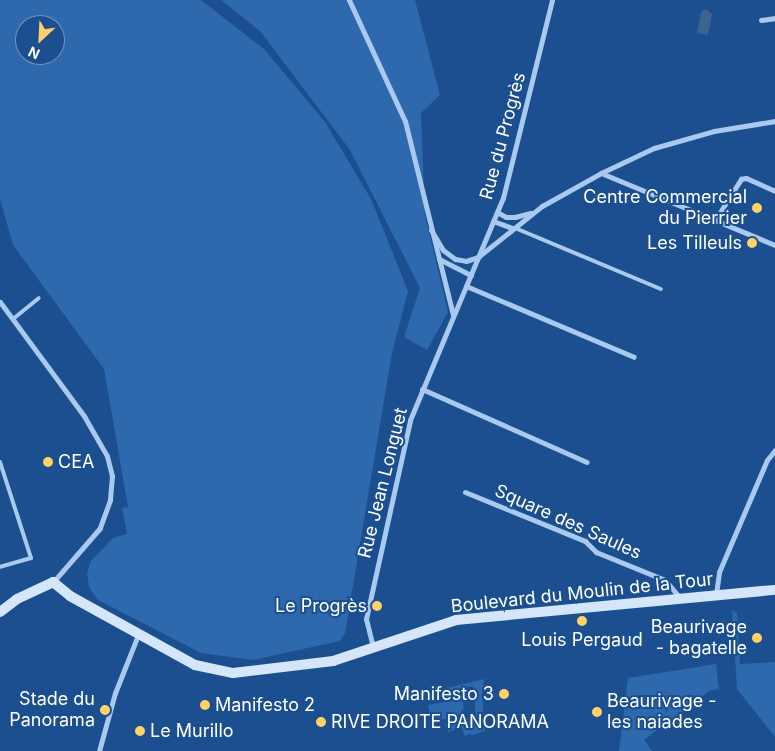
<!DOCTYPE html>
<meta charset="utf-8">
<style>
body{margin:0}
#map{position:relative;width:775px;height:751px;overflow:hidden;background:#1b4f8f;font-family:Inter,sans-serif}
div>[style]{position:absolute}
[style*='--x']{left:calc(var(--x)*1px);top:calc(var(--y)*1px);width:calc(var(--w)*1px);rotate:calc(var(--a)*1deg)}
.green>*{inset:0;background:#2e69ad}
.water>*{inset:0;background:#3c6290}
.lane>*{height:4px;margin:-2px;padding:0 2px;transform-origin:2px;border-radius:2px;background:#a9c9ee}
.street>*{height:5px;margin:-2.5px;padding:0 2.5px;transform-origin:2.5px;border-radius:2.5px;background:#a9c9ee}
.secondary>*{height:10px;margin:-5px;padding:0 5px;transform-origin:5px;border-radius:5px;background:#d6e6fa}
.dots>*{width:14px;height:14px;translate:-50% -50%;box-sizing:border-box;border:2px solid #1b4f8f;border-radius:50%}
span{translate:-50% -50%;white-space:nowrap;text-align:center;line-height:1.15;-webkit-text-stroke:4px #1b4f8f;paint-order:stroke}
.street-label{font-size:18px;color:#fff}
.poi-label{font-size:18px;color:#fff}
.right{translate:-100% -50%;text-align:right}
.left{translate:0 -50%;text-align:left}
.north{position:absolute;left:15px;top:15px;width:50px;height:50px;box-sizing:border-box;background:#1b4f8f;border:1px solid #7695bc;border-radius:50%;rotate:205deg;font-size:14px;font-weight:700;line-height:20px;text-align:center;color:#fff}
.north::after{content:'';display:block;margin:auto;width:18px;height:22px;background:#ffd166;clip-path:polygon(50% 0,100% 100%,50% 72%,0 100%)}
</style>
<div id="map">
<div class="green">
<div style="clip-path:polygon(evenodd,0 0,201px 0,264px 49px,325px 122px,371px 199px,408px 291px,392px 353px,345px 633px,340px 641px,253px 660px,201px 653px,98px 600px,89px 587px,87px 573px,91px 561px,113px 538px,127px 534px,122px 508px,128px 507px,104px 369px,13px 245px,0 199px,0 0,25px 25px,55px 25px,55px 55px,25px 55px,25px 25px)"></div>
<div style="clip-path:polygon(221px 0,415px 0,440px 95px,421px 113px,425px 215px,448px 312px,427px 350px,404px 337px,420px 288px,350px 150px,260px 31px)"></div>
<div style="clip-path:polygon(732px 610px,737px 613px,740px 664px,775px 662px,775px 737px,737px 689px)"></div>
<div style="clip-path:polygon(716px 664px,719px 689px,709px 691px,644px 740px,652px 751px,619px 751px,628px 678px)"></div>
<div style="clip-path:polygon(484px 679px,482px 693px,485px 731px,473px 735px,468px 734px,465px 737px,462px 728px,448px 732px,445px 724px,476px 717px,473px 686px,436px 695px,435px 691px)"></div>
<div style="clip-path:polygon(462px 699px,465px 714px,440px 720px,440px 722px,437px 723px,430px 714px,428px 705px)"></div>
</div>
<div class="water">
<div style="clip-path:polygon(706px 9px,712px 14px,708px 35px,697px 33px,701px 12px)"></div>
</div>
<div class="lane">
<div style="--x:515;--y:228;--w:158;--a:22.7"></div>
<div style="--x:13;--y:319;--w:33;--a:-39"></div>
<div style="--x:0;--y:462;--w:101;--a:72.1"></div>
<div style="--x:31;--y:558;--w:32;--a:164"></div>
</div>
<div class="street">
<div style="--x:349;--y:0;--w:133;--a:65.2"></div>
<div style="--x:405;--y:121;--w:200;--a:76.1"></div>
<div style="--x:761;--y:20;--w:14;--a:-8"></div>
<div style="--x:601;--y:173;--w:188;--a:22.5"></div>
<div style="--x:497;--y:212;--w:10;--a:29"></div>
<div style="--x:506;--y:217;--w:9;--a:0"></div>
<div style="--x:515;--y:217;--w:16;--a:-15"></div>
<div style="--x:715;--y:220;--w:49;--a:-57.6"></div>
<div style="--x:741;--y:179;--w:5;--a:-11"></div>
<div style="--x:746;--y:178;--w:32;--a:24"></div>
<div style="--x:493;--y:221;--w:20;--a:20"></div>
<div style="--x:431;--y:230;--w:23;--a:59"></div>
<div style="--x:443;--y:250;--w:15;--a:37"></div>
<div style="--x:455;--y:259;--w:11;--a:10"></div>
<div style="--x:466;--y:261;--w:13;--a:-18"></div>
<div style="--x:478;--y:257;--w:82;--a:-38.6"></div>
<div style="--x:542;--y:206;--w:68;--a:-29.2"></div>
<div style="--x:601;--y:173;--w:59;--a:-25.3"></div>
<div style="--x:654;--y:148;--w:62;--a:-15.8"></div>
<div style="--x:714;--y:131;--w:62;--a:-9.3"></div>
<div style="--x:439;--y:259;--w:36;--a:27"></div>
<div style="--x:466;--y:286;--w:182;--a:22.9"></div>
<div style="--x:0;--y:302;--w:142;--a:53.6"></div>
<div style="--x:84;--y:416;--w:46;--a:60.1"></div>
<div style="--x:107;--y:456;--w:21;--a:76"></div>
<div style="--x:112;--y:476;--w:24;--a:95"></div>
<div style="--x:110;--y:500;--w:30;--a:110"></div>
<div style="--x:100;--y:528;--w:72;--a:131"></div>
<div style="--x:422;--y:389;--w:180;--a:23.9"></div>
<div style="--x:465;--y:492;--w:130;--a:22.2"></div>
<div style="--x:585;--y:541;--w:16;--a:45"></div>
<div style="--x:596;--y:552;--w:74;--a:22.1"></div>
<div style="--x:665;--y:580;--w:23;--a:50"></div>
<div style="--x:716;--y:594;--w:22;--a:-82"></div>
<div style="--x:719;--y:572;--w:122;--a:-66.8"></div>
<div style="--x:767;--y:460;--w:13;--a:-51"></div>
<div style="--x:373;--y:647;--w:29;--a:-104"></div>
<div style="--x:366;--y:619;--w:204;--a:-77.5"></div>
<div style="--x:410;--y:420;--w:241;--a:-67.3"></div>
<div style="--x:503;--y:198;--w:204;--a:-76.1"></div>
<div style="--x:99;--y:751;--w:60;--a:-74.6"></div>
<div style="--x:115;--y:693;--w:62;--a:-68.4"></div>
</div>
<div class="secondary">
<div style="--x:0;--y:612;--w:21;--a:-37"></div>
<div style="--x:17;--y:599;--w:40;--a:-25"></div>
<div style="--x:53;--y:582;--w:22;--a:39"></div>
<div style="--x:70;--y:596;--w:143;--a:28.9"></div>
<div style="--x:195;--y:665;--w:39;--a:12"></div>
<div style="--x:233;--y:673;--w:101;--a:-6.8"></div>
<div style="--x:333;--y:661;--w:130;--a:-18.4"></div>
<div style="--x:456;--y:620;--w:320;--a:-5.4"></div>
</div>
<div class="dots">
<div style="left:757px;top:208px;background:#ffd166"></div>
<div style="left:752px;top:243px;background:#ffd166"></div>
<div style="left:48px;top:462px;background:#ffd166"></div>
<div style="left:377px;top:606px;background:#ffd166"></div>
<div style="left:582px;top:621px;background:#ffd166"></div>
<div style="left:757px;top:638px;background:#ffd166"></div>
<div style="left:504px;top:694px;background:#ffd166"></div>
<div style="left:205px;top:705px;background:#ffd166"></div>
<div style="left:105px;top:710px;background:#ffd166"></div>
<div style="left:597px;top:712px;background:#ffd166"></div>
<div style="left:321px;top:722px;background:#ffd166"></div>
<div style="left:140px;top:731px;background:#ffd166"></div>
</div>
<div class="street-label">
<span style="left:503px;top:136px;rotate:-75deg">Rue du Progrès</span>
<span style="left:383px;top:483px;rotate:-76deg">Rue Jean Longuet</span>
<span style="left:568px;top:522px;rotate:24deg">Square des Saules</span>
<span style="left:582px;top:593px;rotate:-6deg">Boulevard du Moulin de la Tour</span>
</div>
<div class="poi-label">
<span class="right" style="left:747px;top:208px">Centre Commercial<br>du Pierrier</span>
<span class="right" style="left:742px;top:243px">Les Tilleuls</span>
<span class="left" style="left:58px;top:462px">CEA</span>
<span class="right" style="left:367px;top:606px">Le Progrès</span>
<span class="right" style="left:747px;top:638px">Beaurivage<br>- bagatelle</span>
<span style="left:582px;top:640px">Louis Pergaud</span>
<span class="right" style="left:494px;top:694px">Manifesto 3</span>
<span class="right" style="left:95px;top:710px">Stade du<br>Panorama</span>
<span class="left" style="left:607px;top:712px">Beaurivage -<br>les naiades</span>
<span class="left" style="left:215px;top:705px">Manifesto 2</span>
<span class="left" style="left:331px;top:722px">RIVE DROITE PANORAMA</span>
<span class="left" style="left:150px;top:731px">Le Murillo</span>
</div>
<div class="north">N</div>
</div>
